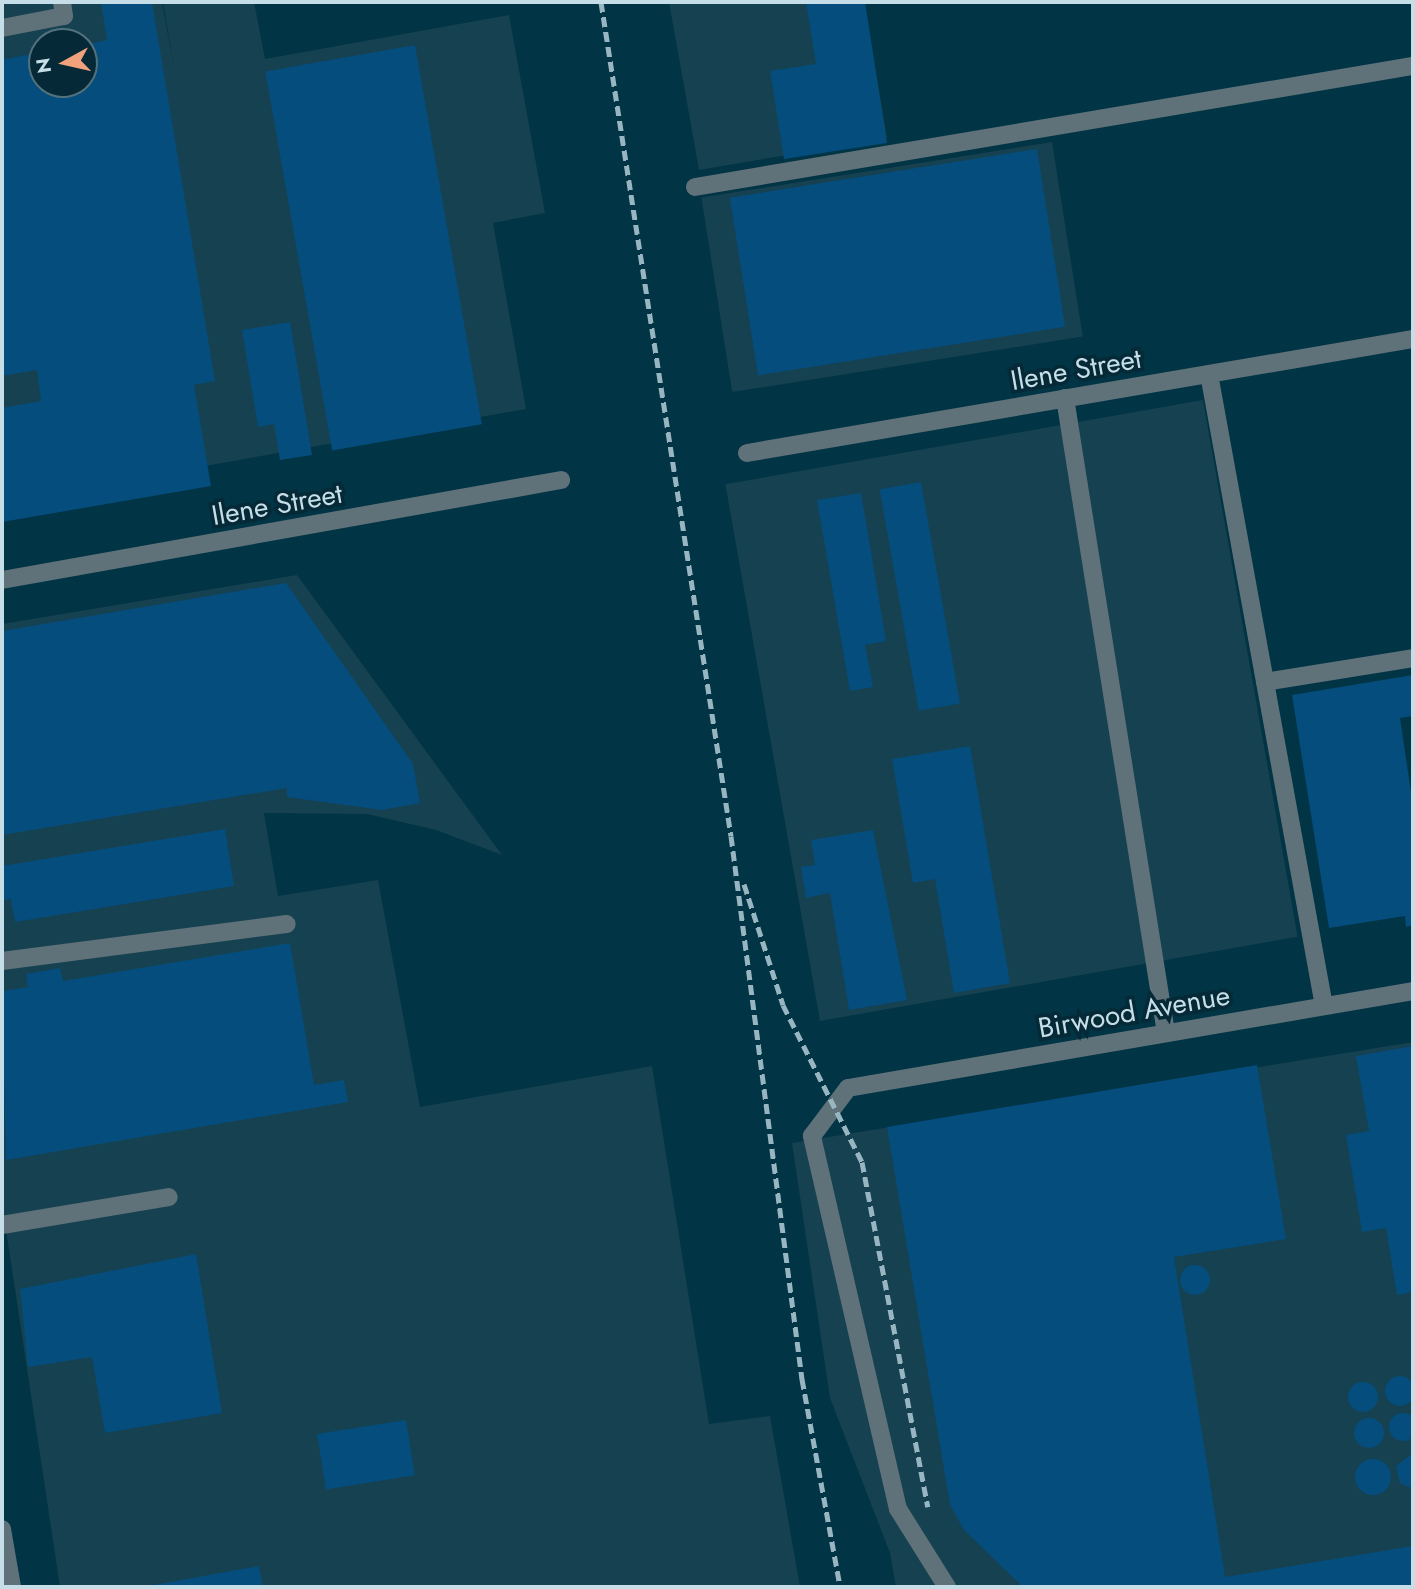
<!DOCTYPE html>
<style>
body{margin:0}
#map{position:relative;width:1415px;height:1589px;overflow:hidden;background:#013444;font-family:Jost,sans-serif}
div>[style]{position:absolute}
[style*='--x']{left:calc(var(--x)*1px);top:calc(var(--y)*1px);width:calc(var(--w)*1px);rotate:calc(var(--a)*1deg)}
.built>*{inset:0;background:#164150;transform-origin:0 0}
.building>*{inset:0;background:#054d7c;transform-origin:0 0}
.round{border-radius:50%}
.minor>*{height:18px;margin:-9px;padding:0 9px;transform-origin:9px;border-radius:9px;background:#5f7179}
.rail>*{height:5px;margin-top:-2.5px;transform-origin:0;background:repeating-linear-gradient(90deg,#98b6c1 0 10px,transparent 0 15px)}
span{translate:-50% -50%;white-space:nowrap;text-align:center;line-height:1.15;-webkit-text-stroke:7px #052936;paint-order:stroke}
.street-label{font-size:28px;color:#c6dee8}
.frame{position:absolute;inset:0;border:4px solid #c6dee8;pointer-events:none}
.north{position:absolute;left:28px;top:28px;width:70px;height:70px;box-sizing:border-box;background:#052936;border:2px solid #52717d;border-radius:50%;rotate:262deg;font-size:19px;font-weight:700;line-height:28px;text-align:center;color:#c6dee8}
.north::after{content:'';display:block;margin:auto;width:24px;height:32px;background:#f1a17c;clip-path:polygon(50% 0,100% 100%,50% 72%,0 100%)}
</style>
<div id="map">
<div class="built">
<div style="clip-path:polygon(evenodd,2px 2px,162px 2px,175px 73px,163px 2px,254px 2px,265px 59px,509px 15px,545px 213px,493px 223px,526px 409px,2px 502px,2px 2px,42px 42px,84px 42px,84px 84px,42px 84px,42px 42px)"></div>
<div style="clip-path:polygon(669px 2px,864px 2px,887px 138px,699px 170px)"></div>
<div style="left:1052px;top:142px;width:197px;height:355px;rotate:81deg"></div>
<div style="left:1203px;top:400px;width:545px;height:485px;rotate:80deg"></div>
<div style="clip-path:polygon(297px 575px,502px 855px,436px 830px,367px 814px,264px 813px,278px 896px,378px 880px,420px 1107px,652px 1066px,709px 1424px,770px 1416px,800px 1587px,60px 1587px,2px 1203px,2px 624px)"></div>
<div style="clip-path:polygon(1413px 1042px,1413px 1587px,896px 1587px,890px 1553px,830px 1398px,792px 1143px)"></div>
</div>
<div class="building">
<div style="clip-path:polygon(101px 2px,152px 2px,215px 381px,194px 385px,211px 486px,2px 522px,2px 408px,41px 401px,37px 370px,2px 376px,2px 60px,42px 52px,42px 84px,84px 84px,84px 45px,107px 40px)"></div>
<div style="clip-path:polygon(806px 2px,865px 2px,887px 143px,784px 159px,770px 71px,816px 64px)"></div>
<div style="left:415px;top:45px;width:385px;height:152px;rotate:80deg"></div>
<div style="left:1037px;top:149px;width:180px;height:311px;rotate:81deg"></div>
<div style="clip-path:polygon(290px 322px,312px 455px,280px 460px,274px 424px,258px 427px,242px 330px)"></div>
<div style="left:921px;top:482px;width:225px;height:42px;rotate:80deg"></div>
<div style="clip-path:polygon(861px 493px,886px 641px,865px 645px,873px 687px,850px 691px,817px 500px)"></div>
<div style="clip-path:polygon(286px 583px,413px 764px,420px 803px,382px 810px,287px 797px,287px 788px,2px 835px,2px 631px)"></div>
<div style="clip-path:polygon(1413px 675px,1413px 716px,1400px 718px,1413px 805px,1413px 925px,1406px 927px,1405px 916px,1329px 928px,1292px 695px)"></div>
<div style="clip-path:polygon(970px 746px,1010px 983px,954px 993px,935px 879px,913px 883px,892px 759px)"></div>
<div style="clip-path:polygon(225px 829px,234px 886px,15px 922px,11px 899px,2px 900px,2px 866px)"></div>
<div style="clip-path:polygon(873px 830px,907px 1000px,849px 1010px,830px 893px,806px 898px,801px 867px,815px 865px,811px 840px)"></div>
<div style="clip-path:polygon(290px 943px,314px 1085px,344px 1080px,348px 1102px,6px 1160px,2px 991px,28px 987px,26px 974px,60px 968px,63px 981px)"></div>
<div style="clip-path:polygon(1413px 1046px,1413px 1292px,1397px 1295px,1386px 1228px,1362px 1232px,1346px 1135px,1369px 1131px,1356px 1056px)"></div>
<div style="clip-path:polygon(1257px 1065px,1286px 1239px,1174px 1257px,1225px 1577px,1413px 1546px,1413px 1587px,1023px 1587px,964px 1530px,950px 1505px,887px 1127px)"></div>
<div style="clip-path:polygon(196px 1254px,222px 1413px,105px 1433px,92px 1357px,28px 1367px,20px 1289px)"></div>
<div class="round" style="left:1180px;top:1265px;width:30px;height:30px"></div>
<div class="round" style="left:1385px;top:1376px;width:30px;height:30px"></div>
<div class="round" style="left:1348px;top:1382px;width:30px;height:30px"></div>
<div class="round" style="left:1389px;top:1413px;width:28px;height:28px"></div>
<div class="round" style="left:1354px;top:1418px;width:30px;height:30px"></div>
<div style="left:406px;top:1420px;width:56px;height:90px;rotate:81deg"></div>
<div style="clip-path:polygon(1413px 1453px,1413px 1488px,1411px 1488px,1400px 1483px,1396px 1466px)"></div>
<div class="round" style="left:1355px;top:1459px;width:36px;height:36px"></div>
<div style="clip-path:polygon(259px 1566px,263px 1587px,148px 1587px,148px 1586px)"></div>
</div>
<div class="minor">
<div style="--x:2;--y:28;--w:63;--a:-11"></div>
<div style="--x:64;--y:16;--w:14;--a:-98"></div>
<div style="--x:695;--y:187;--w:728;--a:-9.57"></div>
<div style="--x:1209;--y:374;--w:642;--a:79.69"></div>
<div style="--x:1065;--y:398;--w:643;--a:80.96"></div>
<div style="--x:747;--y:453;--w:676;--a:-9.71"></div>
<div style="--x:2;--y:580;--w:568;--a:-10.14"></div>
<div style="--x:1265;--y:682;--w:150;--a:-9.2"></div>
<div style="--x:2;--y:961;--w:287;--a:-7.4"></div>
<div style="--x:2;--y:1225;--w:169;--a:-9.5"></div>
<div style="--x:2;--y:1529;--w:59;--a:80.2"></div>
<div style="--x:947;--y:1587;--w:92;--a:-122.1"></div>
<div style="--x:898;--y:1509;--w:383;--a:-103"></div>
<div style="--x:812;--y:1136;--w:60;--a:-53.1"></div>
<div style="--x:848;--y:1088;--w:573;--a:-9.74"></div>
</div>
<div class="rail">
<div style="--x:601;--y:2;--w:844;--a:81.14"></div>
<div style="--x:731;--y:836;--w:548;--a:82.55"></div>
<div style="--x:802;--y:1379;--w:211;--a:79.6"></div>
<div style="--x:744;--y:884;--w:127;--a:72.1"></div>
<div style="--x:783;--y:1005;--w:176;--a:63.3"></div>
<div style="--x:862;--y:1162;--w:351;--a:79.2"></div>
</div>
<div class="street-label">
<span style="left:1076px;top:370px;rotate:-10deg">Ilene Street</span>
<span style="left:277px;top:505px;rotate:-10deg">Ilene Street</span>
<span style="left:1134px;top:1012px;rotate:-10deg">Birwood Avenue</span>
</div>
<div class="frame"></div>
<div class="north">N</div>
</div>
